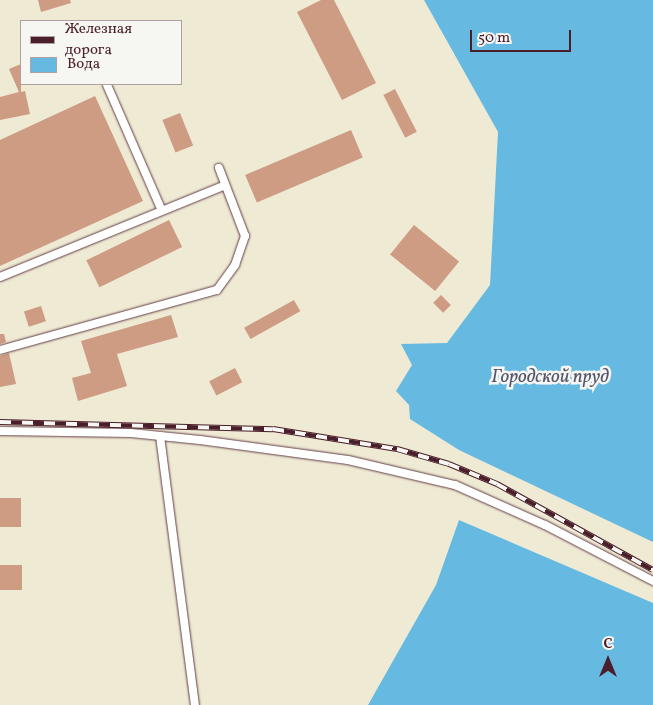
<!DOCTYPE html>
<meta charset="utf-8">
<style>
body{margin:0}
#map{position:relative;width:653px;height:705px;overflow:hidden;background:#efead4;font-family:Vollkorn,serif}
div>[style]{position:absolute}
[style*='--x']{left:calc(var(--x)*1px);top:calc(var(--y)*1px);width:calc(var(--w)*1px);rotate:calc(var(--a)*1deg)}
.water>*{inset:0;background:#66bae2}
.building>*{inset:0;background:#ce9b83;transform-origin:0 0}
.roads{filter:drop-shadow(0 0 1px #633d44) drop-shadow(0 0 1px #633d44)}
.lane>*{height:8px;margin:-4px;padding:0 4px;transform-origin:4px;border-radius:4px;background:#fff}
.rail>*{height:5.5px;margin-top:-2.75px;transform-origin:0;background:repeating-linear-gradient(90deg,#f6f6f2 0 11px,#4a1f2b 0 22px);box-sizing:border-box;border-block:1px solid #4a1f2b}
span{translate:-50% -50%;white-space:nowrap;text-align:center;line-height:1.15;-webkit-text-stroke:5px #f6f6f2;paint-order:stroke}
.water-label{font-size:19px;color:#54556b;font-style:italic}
.legend{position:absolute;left:20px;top:20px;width:162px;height:65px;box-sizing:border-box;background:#f6f6f2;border:1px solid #b1a0a2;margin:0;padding:6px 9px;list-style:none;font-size:15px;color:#4a1f2b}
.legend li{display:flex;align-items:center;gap:10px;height:25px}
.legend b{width:25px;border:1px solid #b1a0a2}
.north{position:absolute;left:583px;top:635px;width:50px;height:50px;-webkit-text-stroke:4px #f6f6f2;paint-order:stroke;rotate:0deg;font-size:14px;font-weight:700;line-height:20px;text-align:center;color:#4a1f2b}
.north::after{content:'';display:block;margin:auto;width:18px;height:22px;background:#4a1f2b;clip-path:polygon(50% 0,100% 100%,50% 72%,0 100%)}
.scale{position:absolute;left:470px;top:30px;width:101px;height:22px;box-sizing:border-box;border:2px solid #4a1f2b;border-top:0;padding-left:6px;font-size:15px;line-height:18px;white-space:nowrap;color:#4a1f2b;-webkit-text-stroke:4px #f6f6f2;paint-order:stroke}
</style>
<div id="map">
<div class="water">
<div style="clip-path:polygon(424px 0,653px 0,653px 542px,459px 450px,410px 419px,409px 405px,396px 391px,412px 365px,401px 344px,447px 343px,490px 285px,498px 132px)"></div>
<div style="clip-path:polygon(459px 520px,653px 603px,653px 705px,368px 705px,436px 585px)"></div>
</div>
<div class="building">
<div style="clip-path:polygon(38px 0,70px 0,71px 3px,41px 12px)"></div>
<div style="clip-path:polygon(321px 0,334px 0,376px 83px,342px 100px,297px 12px)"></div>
<div style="clip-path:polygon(21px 64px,21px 92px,25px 91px,30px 114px,0 120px,0 97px,19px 92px,9px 69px)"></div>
<div style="left:395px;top:89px;width:48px;height:13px;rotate:63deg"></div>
<div style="clip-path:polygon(95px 96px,143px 201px,0 266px,0 140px)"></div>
<div style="left:180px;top:113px;width:35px;height:19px;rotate:68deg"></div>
<div style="left:351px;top:130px;width:30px;height:115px;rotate:67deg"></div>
<div style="left:169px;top:220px;width:30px;height:92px;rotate:64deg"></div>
<div style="left:414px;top:225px;width:58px;height:38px;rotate:39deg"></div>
<div style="left:441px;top:295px;width:14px;height:11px;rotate:45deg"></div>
<div style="left:294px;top:300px;width:13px;height:57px;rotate:61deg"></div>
<div style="left:41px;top:306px;width:16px;height:18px;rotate:72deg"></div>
<div style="clip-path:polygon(171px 315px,178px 337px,117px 354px,127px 386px,78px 401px,72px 378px,91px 373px,81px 341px)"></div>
<div style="clip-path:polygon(0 334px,4px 334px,6px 342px,0 344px)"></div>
<div style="clip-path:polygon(9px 353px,16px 384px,0 387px,0 356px)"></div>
<div style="left:235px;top:368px;width:16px;height:29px;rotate:63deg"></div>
<div style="left:0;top:498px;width:21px;height:29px"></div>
<div style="left:22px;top:565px;width:25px;height:22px;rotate:90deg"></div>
</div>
<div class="roads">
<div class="lane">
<div style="--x:107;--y:85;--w:137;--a:66.4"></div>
<div style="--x:0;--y:277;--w:243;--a:-22.2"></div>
<div style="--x:0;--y:350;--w:225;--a:-15.5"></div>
<div style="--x:217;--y:290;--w:31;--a:-54"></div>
<div style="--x:235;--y:265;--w:31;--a:-71"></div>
<div style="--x:245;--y:236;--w:73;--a:-110.9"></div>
<div style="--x:0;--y:431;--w:131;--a:0.9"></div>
<div style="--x:131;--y:433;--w:69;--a:5.8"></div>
<div style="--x:200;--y:440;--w:149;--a:7.7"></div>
<div style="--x:348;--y:460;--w:110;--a:13.2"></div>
<div style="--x:455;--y:485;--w:98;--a:24"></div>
<div style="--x:545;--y:525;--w:122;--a:27.4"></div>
<div style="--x:160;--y:436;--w:271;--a:82.6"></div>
</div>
</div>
<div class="rail">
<div style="--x:0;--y:422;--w:273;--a:1.5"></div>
<div style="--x:273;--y:429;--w:126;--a:9.2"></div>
<div style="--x:397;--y:449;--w:54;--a:16.1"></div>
<div style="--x:449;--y:464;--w:52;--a:22.6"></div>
<div style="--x:497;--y:484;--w:178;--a:28.9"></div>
</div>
<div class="water-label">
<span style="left:550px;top:378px">Городской пруд</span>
</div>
<ul class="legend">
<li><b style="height:6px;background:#4a1f2b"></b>Железная дорога</li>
<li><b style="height:14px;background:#66bae2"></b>Вода</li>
</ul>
<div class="north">С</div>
<div class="scale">50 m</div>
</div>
